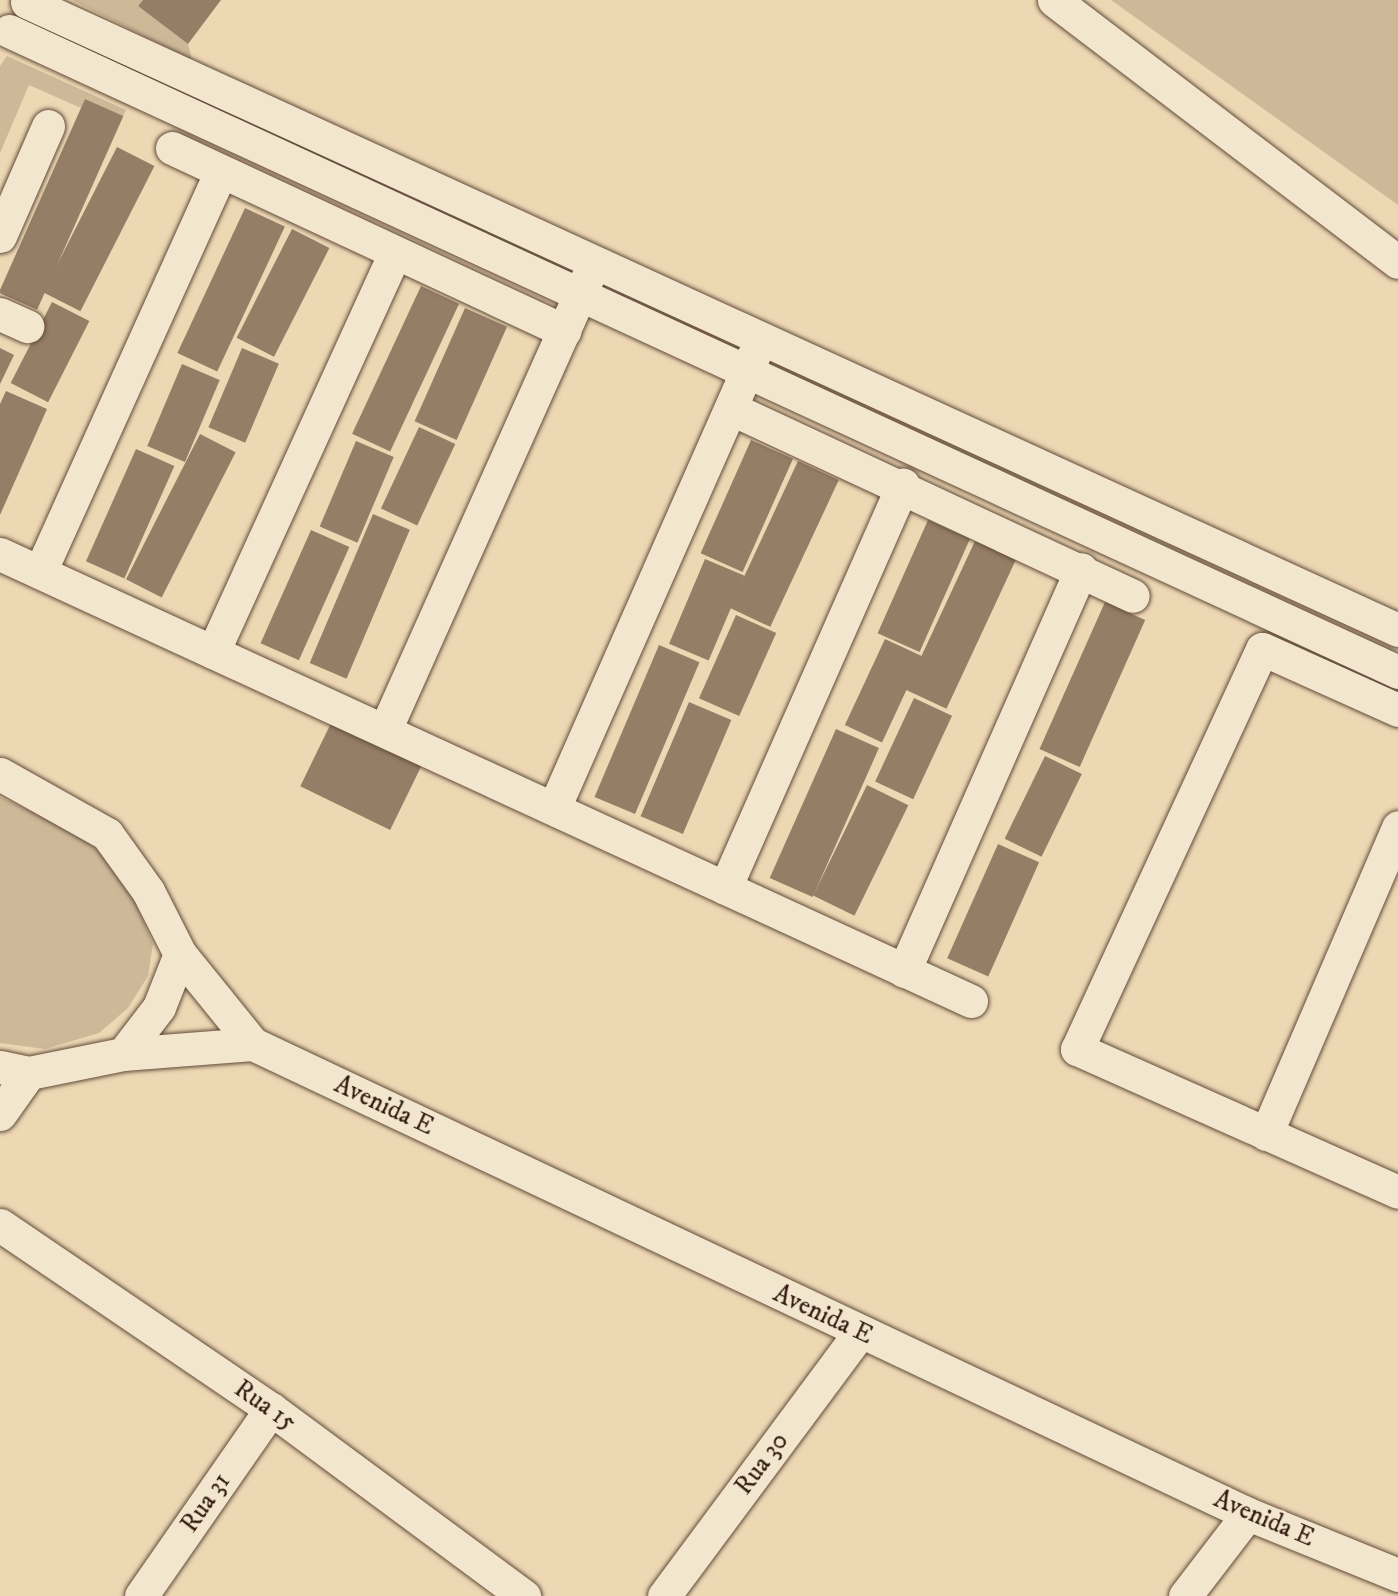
<!DOCTYPE html>
<style>
body{margin:0}
#map{position:relative;width:1398px;height:1596px;overflow:hidden;background:#edd8b4;font-family:"IM FELL DW Pica",serif}
div>[style]{position:absolute}
[style*='--x']{left:calc(var(--x)*1px);top:calc(var(--y)*1px);width:calc(var(--w)*1px);rotate:calc(var(--a)*1deg)}
.green>*{inset:0;background:#cdb898}
.building>*{inset:0;background:#947e66;transform-origin:0 0}
.roads{filter:drop-shadow(0 0 2px #624b3a) drop-shadow(0 0 2px #624b3a)}
.minor>*{height:33px;margin:-16.5px;padding:0 16.5px;transform-origin:16.5px;border-radius:16.5px;background:#f3e6ce}
span{translate:-50% -50%;white-space:nowrap;text-align:center;line-height:1.15;-webkit-text-stroke:5px #f3e6ce;paint-order:stroke}
.street-label{font-size:26px;color:#331c11}
</style>
<div id="map">
<div class="green">
<div style="clip-path:polygon(72px 0,143px 0,138px 6px,188px 44px,192px 60px)"></div>
<div style="clip-path:polygon(1111px 0,1398px 0,1398px 205px)"></div>
<div style="clip-path:polygon(7px 56px,126px 110px,123px 116px,85px 99px,81px 108px,29px 85px,0 153px,0 66px)"></div>
<div style="clip-path:polygon(0 797px,76px 832px,122px 871px,153px 944px,148px 976px,128px 1008px,99px 1033px,45px 1049px,0 1043px)"></div>
</div>
<div class="building">
<div style="clip-path:polygon(143px 0,221px 0,188px 44px,138px 6px)"></div>
<div style="left:85px;top:99px;width:42px;height:212px;rotate:24deg"></div>
<div style="left:117px;top:147px;width:42px;height:163px;rotate:27deg"></div>
<div style="left:245px;top:208px;width:44px;height:160px;rotate:25deg"></div>
<div style="left:292px;top:229px;width:42px;height:122px;rotate:27deg"></div>
<div style="left:421px;top:286px;width:42px;height:163px;rotate:25deg"></div>
<div style="left:52px;top:302px;width:42px;height:91px;rotate:27deg"></div>
<div style="left:465px;top:308px;width:46px;height:124px;rotate:24deg"></div>
<div style="clip-path:polygon(0 348px,14px 355px,0 384px)"></div>
<div style="left:242px;top:348px;width:40px;height:86px;rotate:23deg"></div>
<div style="left:182px;top:364px;width:41px;height:89px;rotate:23deg"></div>
<div style="clip-path:polygon(6px 391px,47px 409px,0 515px,0 404px)"></div>
<div style="left:419px;top:427px;width:40px;height:90px;rotate:25deg"></div>
<div style="left:200px;top:434px;width:40px;height:163px;rotate:27deg"></div>
<div style="left:751px;top:440px;width:46px;height:124px;rotate:24deg"></div>
<div style="left:356px;top:441px;width:41px;height:93px;rotate:23deg"></div>
<div style="left:136px;top:449px;width:42px;height:123px;rotate:24deg"></div>
<div style="left:798px;top:461px;width:45px;height:162px;rotate:25deg"></div>
<div style="left:373px;top:514px;width:40px;height:162px;rotate:23deg"></div>
<div style="left:928px;top:520px;width:46px;height:124px;rotate:24deg"></div>
<div style="left:311px;top:530px;width:42px;height:124px;rotate:24deg"></div>
<div style="left:975px;top:541px;width:45px;height:164px;rotate:25deg"></div>
<div style="left:705px;top:559px;width:43px;height:92px;rotate:23deg"></div>
<div style="left:1105px;top:602px;width:44px;height:161px;rotate:24deg"></div>
<div style="left:736px;top:615px;width:44px;height:91px;rotate:24deg"></div>
<div style="left:885px;top:639px;width:41px;height:95px;rotate:25deg"></div>
<div style="left:659px;top:645px;width:44px;height:165px;rotate:23deg"></div>
<div style="left:914px;top:698px;width:42px;height:92px;rotate:25deg"></div>
<div style="left:689px;top:702px;width:46px;height:124px;rotate:23deg"></div>
<div style="left:334px;top:717px;width:100px;height:77px;rotate:26deg"></div>
<div style="left:836px;top:729px;width:47px;height:163px;rotate:24deg"></div>
<div style="left:1045px;top:756px;width:41px;height:92px;rotate:26deg"></div>
<div style="left:867px;top:785px;width:46px;height:123px;rotate:26deg"></div>
<div style="left:998px;top:844px;width:45px;height:125px;rotate:24deg"></div>
</div>
<div class="roads">
<div class="minor">
<div style="--x:1054;--y:0;--w:432;--a:37.3"></div>
<div style="--x:27;--y:2;--w:1508;--a:24.61"></div>
<div style="--x:9;--y:31;--w:1530;--a:24.77"></div>
<div style="--x:172;--y:148;--w:433;--a:25"></div>
<div style="--x:0;--y:236;--w:120;--a:-66.4"></div>
<div style="--x:0;--y:314;--w:30;--a:24"></div>
<div style="--x:732;--y:409;--w:442;--a:25"></div>
<div style="--x:0;--y:554;--w:1069;--a:24.72"></div>
<div style="--x:40;--y:572;--w:437;--a:-65.7"></div>
<div style="--x:213;--y:652;--w:437;--a:-65.5"></div>
<div style="--x:1398;--y:710;--w:149;--a:-155.8"></div>
<div style="--x:1262;--y:649;--w:441;--a:114.8"></div>
<div style="--x:1077;--y:1049;--w:351;--a:24"></div>
<div style="--x:385;--y:730;--w:496;--a:-65.9"></div>
<div style="--x:0;--y:774;--w:123;--a:29.3"></div>
<div style="--x:107;--y:834;--w:70;--a:54.3"></div>
<div style="--x:148;--y:891;--w:71;--a:63.1"></div>
<div style="--x:180;--y:954;--w:116;--a:51"></div>
<div style="--x:253;--y:1044;--w:1100;--a:25.28"></div>
<div style="--x:1248;--y:1514;--w:162;--a:22.1"></div>
<div style="--x:554;--y:808;--w:496;--a:-66.2"></div>
<div style="--x:725;--y:888;--w:441;--a:-66.2"></div>
<div style="--x:904;--y:971;--w:439;--a:-66.2"></div>
<div style="--x:123;--y:1054;--w:59;--a:-52.5"></div>
<div style="--x:159;--y:1007;--w:57;--a:-68.4"></div>
<div style="--x:0;--y:1067;--w:30;--a:12"></div>
<div style="--x:29;--y:1073;--w:96;--a:-11.4"></div>
<div style="--x:123;--y:1054;--w:130;--a:-4.4"></div>
<div style="--x:0;--y:1114;--w:50;--a:-54.7"></div>
<div style="--x:1266;--y:1134;--w:334;--a:-66.7"></div>
<div style="--x:0;--y:1225;--w:328;--a:34.2"></div>
<div style="--x:271;--y:1409;--w:315;--a:36.5"></div>
<div style="--x:141;--y:1596;--w:228;--a:-55.2"></div>
<div style="--x:664;--y:1596;--w:329;--a:-53.4"></div>
<div style="--x:1185;--y:1596;--w:103;--a:-52.5"></div>
</div>
</div>
<div class="street-label">
<span style="left:384px;top:1106px;rotate:25deg">Avenida E</span>
<span style="left:823px;top:1315px;rotate:25deg">Avenida E</span>
<span style="left:265px;top:1406px;rotate:35deg">Rua 15</span>
<span style="left:762px;top:1464px;rotate:-53deg">Rua 30</span>
<span style="left:206px;top:1503px;rotate:-55deg">Rua 31</span>
<span style="left:1264px;top:1519px;rotate:23deg">Avenida E</span>
</div>
</div>
